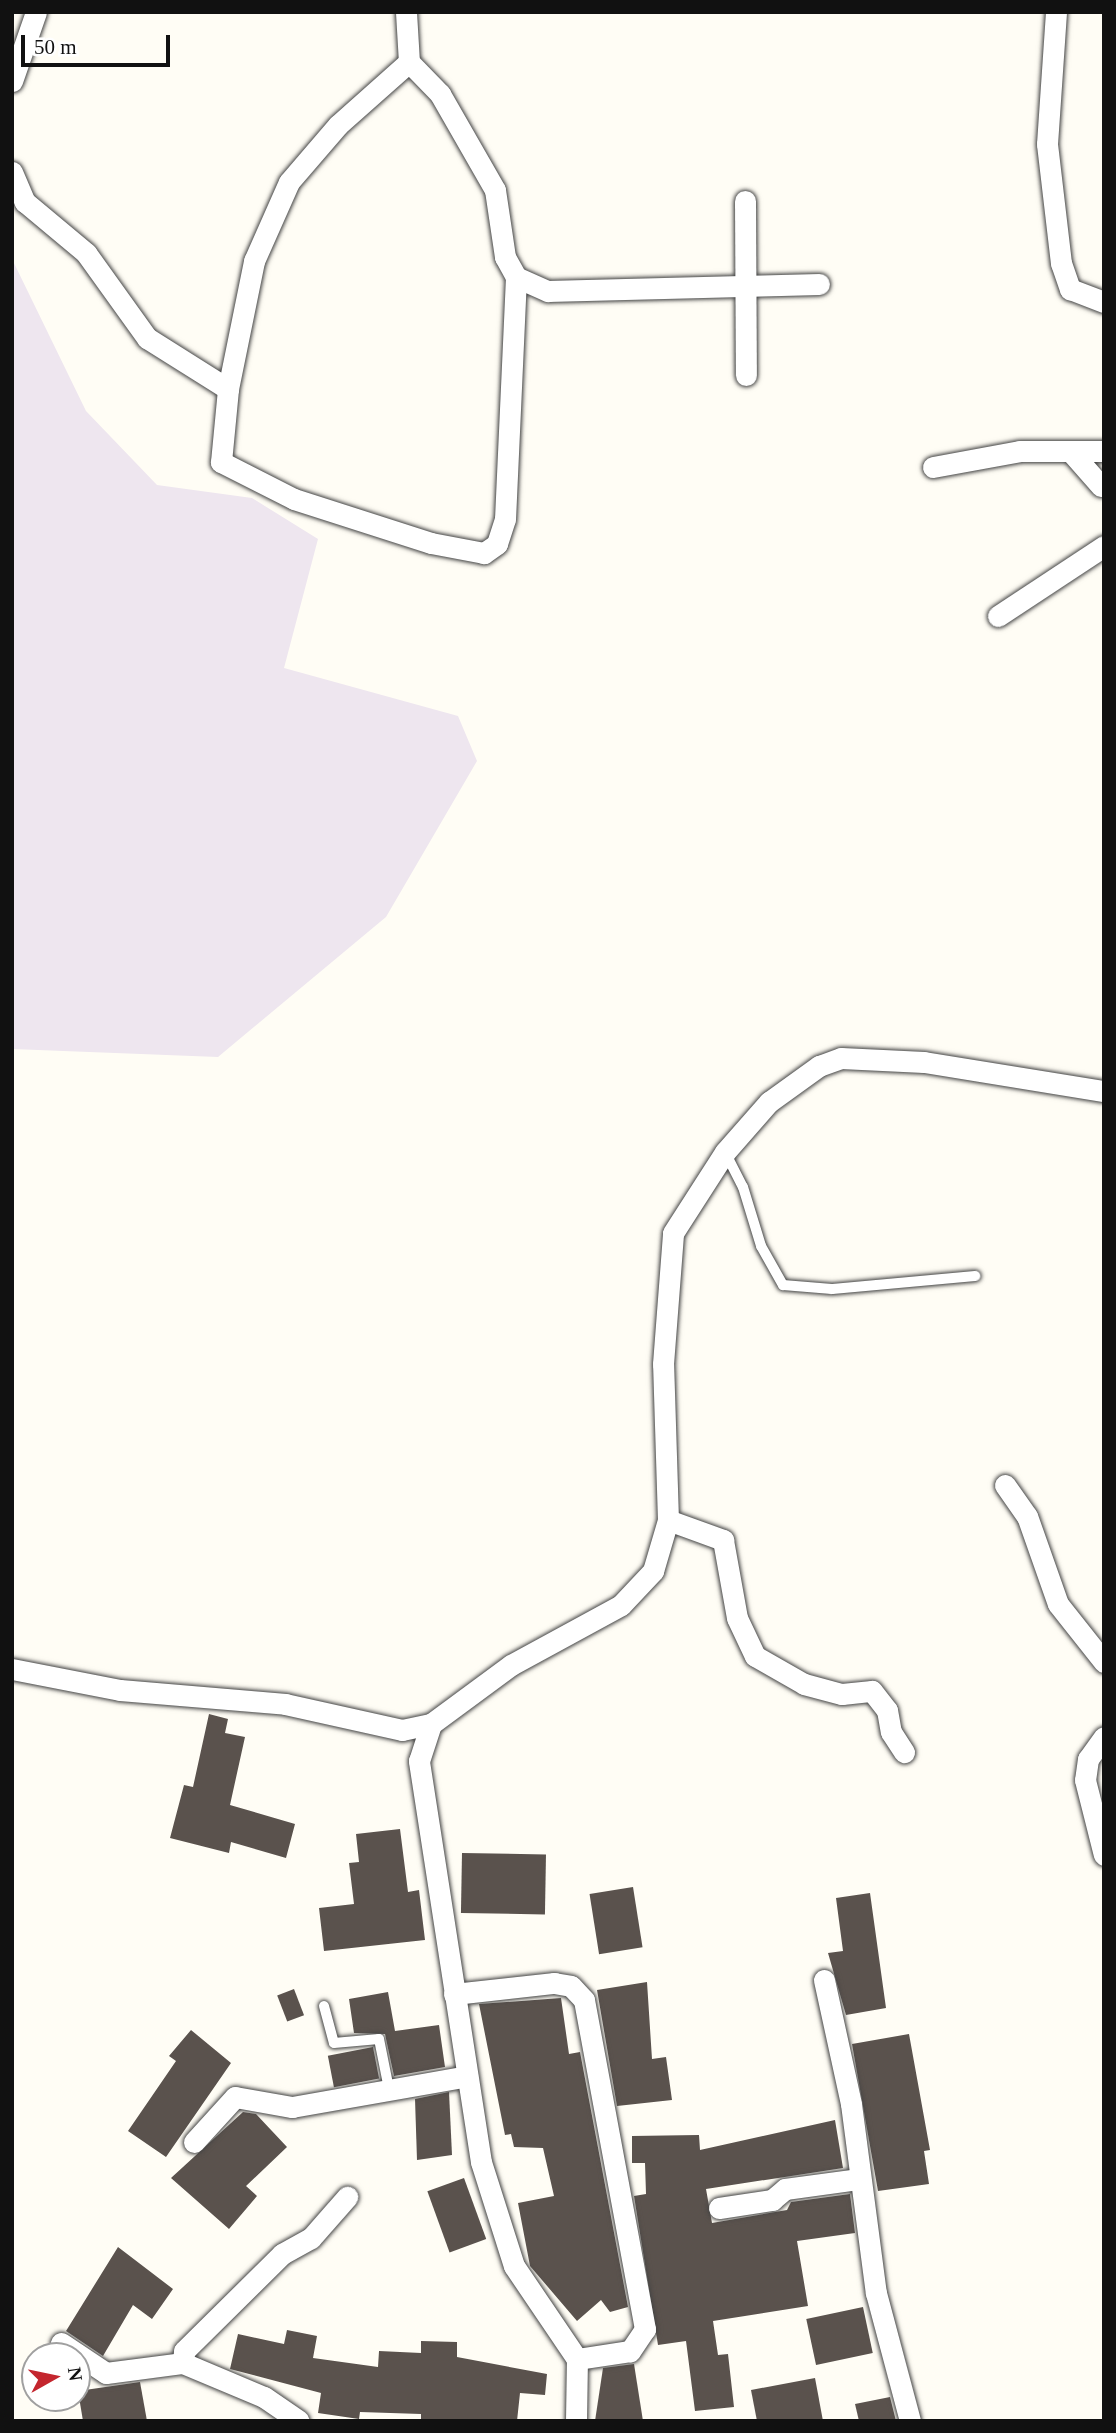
<!DOCTYPE html>
<style>
body{margin:0}
#map{position:relative;width:1116px;height:2433px;overflow:hidden;background:#fffdf5;font-family:Georgia,serif}
div>[style]{position:absolute}
[style*='--x']{left:calc(var(--x)*1px);top:calc(var(--y)*1px);width:calc(var(--w)*1px);rotate:calc(var(--a)*1deg)}
.industrial>*{inset:0;background:#eee6ef}
.building>*{inset:0;background:#5a524d;transform-origin:0 0}
.roads{filter:drop-shadow(0 0 2px #444) drop-shadow(0 0 2px #444)}
.lane>*{height:10px;margin:-5px;padding:0 5px;transform-origin:5px;border-radius:5px;background:#fff}
.street>*{height:21px;margin:-10.5px;padding:0 10.5px;transform-origin:10.5px;border-radius:10.5px;background:#fff}
span{translate:-50% -50%;white-space:nowrap;text-align:center;line-height:1.15;-webkit-text-stroke:7px #fff;paint-order:stroke}
.frame{position:absolute;inset:0;border:14px solid #111;pointer-events:none}
.north{position:absolute;left:21px;top:2342px;width:70px;height:70px;box-sizing:border-box;background:#fff;border:2px solid #a0a0a0;border-radius:50%;rotate:81deg;font-size:19px;font-weight:700;line-height:28px;text-align:center;color:#111}
.north::after{content:'';display:block;margin:auto;width:24px;height:32px;background:#c4262e;clip-path:polygon(50% 0,100% 100%,50% 72%,0 100%)}
.scale{position:absolute;left:21px;top:35px;width:149px;height:32px;box-sizing:border-box;border:4px solid #111;border-top:0;padding-left:9px;font-size:21px;line-height:24px;white-space:nowrap;color:#111;-webkit-text-stroke:5px #fff;paint-order:stroke}
</style>
<div id="map">
<div class="industrial">
<div style="clip-path:polygon(12px 259px,86px 411px,157px 485px,252px 498px,318px 539px,284px 668px,458px 716px,477px 761px,386px 917px,218px 1057px,12px 1049px)"></div>
</div>
<div class="building">
<div style="clip-path:polygon(209px 1714px,228px 1719px,225px 1733px,245px 1737px,230px 1805px,295px 1824px,286px 1858px,231px 1842px,229px 1853px,170px 1838px,184px 1785px,193px 1787px)"></div>
<div style="clip-path:polygon(400px 1829px,408px 1892px,419px 1890px,425px 1940px,324px 1951px,319px 1908px,354px 1904px,349px 1863px,359px 1862px,356px 1834px)"></div>
<div style="left:462px;top:1853px;width:84px;height:60px;rotate:1deg"></div>
<div style="left:633px;top:1887px;width:61px;height:44px;rotate:81deg"></div>
<div style="clip-path:polygon(870px 1893px,886px 2008px,846px 2015px,828px 1953px,843px 1951px,836px 1898px)"></div>
<div style="clip-path:polygon(647px 1982px,652px 2059px,666px 2057px,672px 2100px,617px 2106px,597px 1990px)"></div>
<div style="left:294px;top:1989px;width:28px;height:18px;rotate:69deg"></div>
<div style="clip-path:polygon(388px 1992px,395px 2031px,439px 2025px,445px 2067px,394px 2076px,385px 2034px,354px 2033px,349px 1999px)"></div>
<div style="clip-path:polygon(561px 1998px,569px 2054px,580px 2052px,628px 2307px,610px 2312px,601px 2300px,577px 2321px,530px 2266px,518px 2203px,554px 2196px,543px 2148px,514px 2147px,511px 2134px,505px 2135px,479px 2004px)"></div>
<div style="clip-path:polygon(191px 2030px,231px 2063px,166px 2157px,128px 2131px,176px 2061px,169px 2056px)"></div>
<div style="clip-path:polygon(909px 2034px,930px 2150px,924px 2151px,929px 2184px,878px 2191px,852px 2044px)"></div>
<div style="left:373px;top:2047px;width:32px;height:46px;rotate:79deg"></div>
<div style="clip-path:polygon(449px 2092px,452px 2155px,417px 2160px,415px 2099px)"></div>
<div style="clip-path:polygon(243px 2112px,256px 2114px,287px 2147px,246px 2186px,257px 2196px,229px 2229px,171px 2178px)"></div>
<div style="clip-path:polygon(835px 2120px,843px 2168px,706px 2189px,712px 2223px,787px 2210px,791px 2202px,850px 2194px,855px 2233px,797px 2241px,808px 2306px,713px 2321px,718px 2355px,728px 2354px,734px 2407px,695px 2411px,686px 2341px,658px 2345px,634px 2196px,646px 2194px,645px 2163px,632px 2163px,632px 2136px,699px 2135px,700px 2150px)"></div>
<div style="left:464px;top:2178px;width:65px;height:39px;rotate:70deg"></div>
<div style="clip-path:polygon(118px 2247px,173px 2289px,152px 2319px,133px 2305px,103px 2356px,66px 2331px)"></div>
<div style="left:863px;top:2307px;width:47px;height:58px;rotate:78deg"></div>
<div style="clip-path:polygon(287px 2330px,317px 2336px,313px 2358px,378px 2367px,379px 2351px,421px 2353px,421px 2341px,457px 2342px,457px 2357px,547px 2374px,545px 2395px,520px 2393px,517px 2421px,421px 2421px,421px 2414px,360px 2412px,359px 2419px,318px 2413px,321px 2393px,230px 2369px,238px 2334px,284px 2344px)"></div>
<div style="clip-path:polygon(634px 2364px,643px 2421px,595px 2421px,603px 2368px)"></div>
<div style="clip-path:polygon(815px 2378px,823px 2421px,757px 2421px,751px 2390px)"></div>
<div style="clip-path:polygon(140px 2382px,147px 2421px,83px 2421px,78px 2391px)"></div>
<div style="clip-path:polygon(890px 2397px,896px 2421px,859px 2421px,855px 2404px)"></div>
</div>
<div class="roads">
<div class="lane">
<div style="--x:725;--y:1152;--w:39;--a:63"></div>
<div style="--x:743;--y:1187;--w:62;--a:73"></div>
<div style="--x:761;--y:1246;--w:45;--a:60.6"></div>
<div style="--x:783;--y:1285;--w:49;--a:4.7"></div>
<div style="--x:832;--y:1289;--w:144;--a:-5.2"></div>
<div style="--x:324;--y:2006;--w:38;--a:75"></div>
<div style="--x:334;--y:2043;--w:45;--a:-5.1"></div>
<div style="--x:379;--y:2039;--w:51;--a:78.7"></div>
</div>
<div class="street">
<div style="--x:406;--y:12;--w:50;--a:86.6"></div>
<div style="--x:409;--y:62;--w:45;--a:45.9"></div>
<div style="--x:440;--y:94;--w:111;--a:60.2"></div>
<div style="--x:495;--y:190;--w:68;--a:81.5"></div>
<div style="--x:505;--y:257;--w:23;--a:61"></div>
<div style="--x:516;--y:277;--w:242;--a:92.6"></div>
<div style="--x:505;--y:519;--w:26;--a:108"></div>
<div style="--x:497;--y:544;--w:16;--a:145"></div>
<div style="--x:484;--y:553;--w:54;--a:-169.3"></div>
<div style="--x:431;--y:543;--w:144;--a:-162.2"></div>
<div style="--x:294;--y:499;--w:82;--a:-153.1"></div>
<div style="--x:221;--y:462;--w:73;--a:-84.5"></div>
<div style="--x:228;--y:389;--w:131;--a:-78.5"></div>
<div style="--x:254;--y:261;--w:86;--a:-66.1"></div>
<div style="--x:289;--y:182;--w:75;--a:-49.3"></div>
<div style="--x:338;--y:125;--w:95;--a:-41.6"></div>
<div style="--x:1056;--y:12;--w:132;--a:93.9"></div>
<div style="--x:1047;--y:144;--w:120;--a:83.3"></div>
<div style="--x:1061;--y:263;--w:28;--a:71"></div>
<div style="--x:1070;--y:289;--w:36;--a:21"></div>
<div style="--x:12;--y:81;--w:73;--a:-70.8"></div>
<div style="--x:12;--y:172;--w:33;--a:67"></div>
<div style="--x:25;--y:202;--w:80;--a:39.9"></div>
<div style="--x:86;--y:253;--w:105;--a:54.3"></div>
<div style="--x:147;--y:338;--w:96;--a:32.2"></div>
<div style="--x:745;--y:201;--w:174;--a:89.7"></div>
<div style="--x:516;--y:277;--w:35;--a:24"></div>
<div style="--x:548;--y:291;--w:271;--a:-1.5"></div>
<div style="--x:1072;--y:453;--w:44;--a:48.7"></div>
<div style="--x:933;--y:467;--w:88;--a:-10.4"></div>
<div style="--x:1020;--y:451;--w:84;--a:0"></div>
<div style="--x:998;--y:616;--w:127;--a:-33.4"></div>
<div style="--x:1005;--y:1485;--w:38;--a:55"></div>
<div style="--x:1027;--y:1516;--w:93;--a:70.6"></div>
<div style="--x:1058;--y:1604;--w:74;--a:51.6"></div>
<div style="--x:668;--y:1520;--w:59;--a:20"></div>
<div style="--x:723;--y:1540;--w:79;--a:79.8"></div>
<div style="--x:737;--y:1618;--w:42;--a:64.7"></div>
<div style="--x:755;--y:1656;--w:56;--a:29.7"></div>
<div style="--x:804;--y:1684;--w:39;--a:15"></div>
<div style="--x:842;--y:1694;--w:30;--a:-6"></div>
<div style="--x:872;--y:1691;--w:24;--a:52"></div>
<div style="--x:887;--y:1710;--w:22;--a:80"></div>
<div style="--x:891;--y:1732;--w:24;--a:57"></div>
<div style="--x:12;--y:1669;--w:110;--a:11"></div>
<div style="--x:120;--y:1690;--w:166;--a:4.8"></div>
<div style="--x:285;--y:1704;--w:120;--a:12.5"></div>
<div style="--x:402;--y:1730;--w:30;--a:-12"></div>
<div style="--x:1104;--y:1737;--w:27;--a:126"></div>
<div style="--x:1088;--y:1759;--w:21;--a:98"></div>
<div style="--x:1085;--y:1780;--w:77;--a:75.8"></div>
<div style="--x:824;--y:1980;--w:127;--a:77.7"></div>
<div style="--x:851;--y:2104;--w:191;--a:82.5"></div>
<div style="--x:876;--y:2293;--w:132;--a:75.1"></div>
<div style="--x:454;--y:1994;--w:101;--a:-6.3"></div>
<div style="--x:554;--y:1983;--w:17;--a:10"></div>
<div style="--x:571;--y:1986;--w:19;--a:47"></div>
<div style="--x:584;--y:2000;--w:335;--a:79.5"></div>
<div style="--x:645;--y:2329;--w:27;--a:124"></div>
<div style="--x:630;--y:2351;--w:54;--a:171.4"></div>
<div style="--x:194;--y:2142;--w:61;--a:-47.7"></div>
<div style="--x:235;--y:2097;--w:58;--a:10"></div>
<div style="--x:292;--y:2107;--w:178;--a:-10"></div>
<div style="--x:719;--y:2208;--w:54;--a:-8.6"></div>
<div style="--x:772;--y:2200;--w:17;--a:-40"></div>
<div style="--x:785;--y:2189;--w:75;--a:-7.7"></div>
<div style="--x:61;--y:2343;--w:54;--a:33.7"></div>
<div style="--x:106;--y:2373;--w:78;--a:-7.4"></div>
<div style="--x:183;--y:2363;--w:88;--a:22.8"></div>
<div style="--x:264;--y:2397;--w:42;--a:34.4"></div>
<div style="--x:183;--y:2363;--w:12;--a:-85"></div>
<div style="--x:184;--y:2351;--w:138;--a:-44.7"></div>
<div style="--x:282;--y:2254;--w:33;--a:-29"></div>
<div style="--x:311;--y:2238;--w:55;--a:-48.7"></div>
<div style="--x:576;--y:2421;--w:62;--a:-89.1"></div>
<div style="--x:577;--y:2359;--w:112;--a:-124.1"></div>
<div style="--x:514;--y:2266;--w:109;--a:-107.6"></div>
<div style="--x:481;--y:2162;--w:406;--a:-98.8"></div>
<div style="--x:419;--y:1761;--w:39;--a:-72"></div>
<div style="--x:431;--y:1724;--w:99;--a:-36.4"></div>
<div style="--x:511;--y:1665;--w:125;--a:-28.6"></div>
<div style="--x:621;--y:1605;--w:47;--a:-46.7"></div>
<div style="--x:653;--y:1571;--w:53;--a:-73.6"></div>
<div style="--x:668;--y:1520;--w:156;--a:-91.8"></div>
<div style="--x:663;--y:1364;--w:131;--a:-85.6"></div>
<div style="--x:673;--y:1233;--w:96;--a:-57.3"></div>
<div style="--x:725;--y:1152;--w:67;--a:-48.7"></div>
<div style="--x:769;--y:1102;--w:62;--a:-35.8"></div>
<div style="--x:819;--y:1066;--w:23;--a:-20"></div>
<div style="--x:841;--y:1058;--w:83;--a:2.8"></div>
<div style="--x:924;--y:1062;--w:182;--a:9.2"></div>
</div>
</div>
<div class="frame"></div>
<div class="north">N</div>
<div class="scale">50 m</div>
</div>
